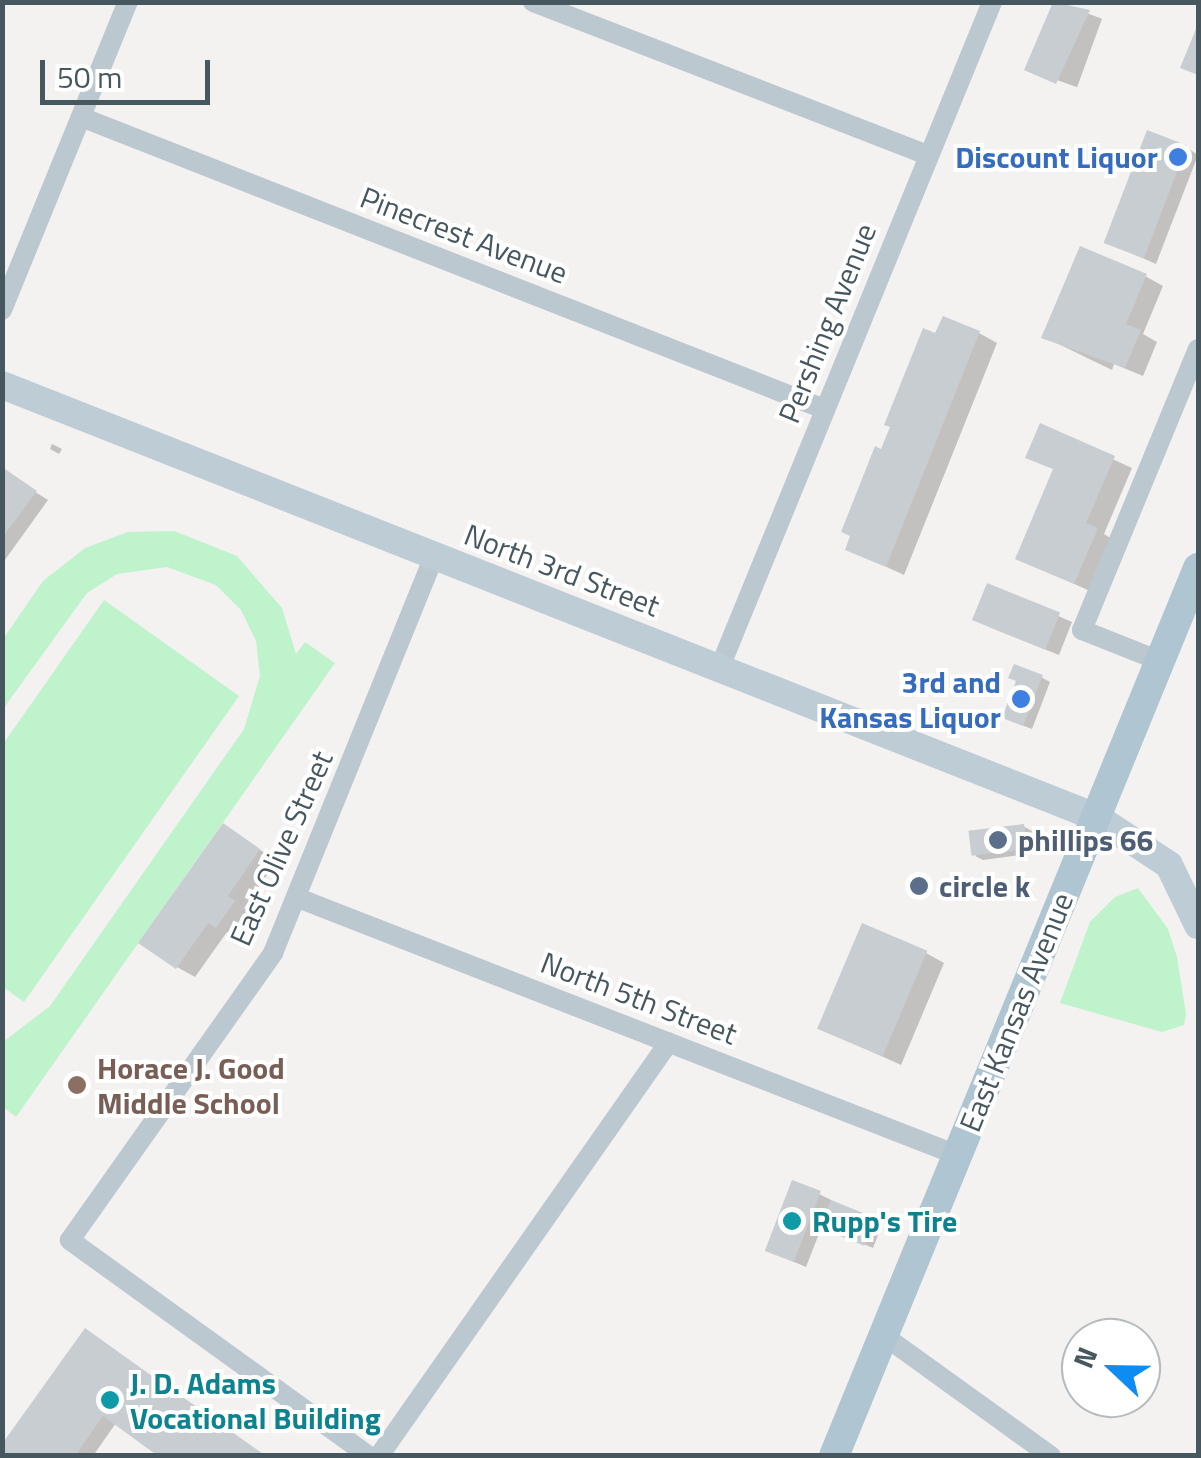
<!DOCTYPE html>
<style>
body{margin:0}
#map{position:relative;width:1201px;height:1458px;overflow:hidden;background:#f4f1f1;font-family:"Titillium Web",sans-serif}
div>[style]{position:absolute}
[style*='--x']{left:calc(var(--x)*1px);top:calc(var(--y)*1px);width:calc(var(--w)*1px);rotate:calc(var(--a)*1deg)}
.green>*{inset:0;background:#bef3cc}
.shadow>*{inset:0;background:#0003;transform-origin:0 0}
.building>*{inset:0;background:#c8cdd1;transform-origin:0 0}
.minor>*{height:20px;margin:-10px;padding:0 10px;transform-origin:10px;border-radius:10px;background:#bbc8cf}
.secondary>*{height:28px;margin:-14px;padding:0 14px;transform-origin:14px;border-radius:14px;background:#beccd6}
.primary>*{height:30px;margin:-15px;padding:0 15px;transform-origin:15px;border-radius:15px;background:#afc5d1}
.dots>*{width:28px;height:28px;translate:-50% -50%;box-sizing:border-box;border:5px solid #fff;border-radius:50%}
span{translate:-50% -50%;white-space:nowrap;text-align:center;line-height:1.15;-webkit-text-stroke:8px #fff;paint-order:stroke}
.shop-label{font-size:30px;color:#366cbe;font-weight:700}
.right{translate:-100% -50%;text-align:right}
.street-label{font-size:30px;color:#475760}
.service-label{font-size:30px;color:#4e5e75;font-weight:700}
.left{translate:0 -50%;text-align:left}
.education-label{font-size:30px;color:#785e54;font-weight:700}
.culture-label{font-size:30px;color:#0d838f;font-weight:700}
.frame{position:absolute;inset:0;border:5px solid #475760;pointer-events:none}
.north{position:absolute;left:1061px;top:1318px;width:100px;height:100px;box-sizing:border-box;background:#fff;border:2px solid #b5bcbf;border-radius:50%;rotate:292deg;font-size:28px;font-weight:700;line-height:40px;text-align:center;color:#475760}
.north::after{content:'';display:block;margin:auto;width:35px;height:45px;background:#0d8cf2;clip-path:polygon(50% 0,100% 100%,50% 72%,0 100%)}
.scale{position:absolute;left:40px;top:60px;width:170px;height:45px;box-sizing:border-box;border:5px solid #475760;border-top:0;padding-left:12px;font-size:30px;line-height:35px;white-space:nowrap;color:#475760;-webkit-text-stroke:8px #fff;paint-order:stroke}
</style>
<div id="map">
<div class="green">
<div style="clip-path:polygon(174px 531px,237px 556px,282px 608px,296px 654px,305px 642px,335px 663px,16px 1117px,3px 1107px,3px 1042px,50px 1006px,244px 729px,260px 676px,256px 641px,241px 610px,216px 585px,167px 567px,117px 574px,87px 593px,3px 709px,3px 639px,43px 581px,85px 548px,128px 532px)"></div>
<div style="clip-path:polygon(104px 600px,239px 696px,24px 1002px,3px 987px,3px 744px)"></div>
<div style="clip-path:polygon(1138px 888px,1168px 929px,1177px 957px,1186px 1014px,1184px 1025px,1162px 1032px,1060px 1003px,1090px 922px,1115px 897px)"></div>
</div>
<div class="shadow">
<div style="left:1056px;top:2px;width:49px;height:73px;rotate:20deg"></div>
<div style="clip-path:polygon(1186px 147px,1198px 155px,1156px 264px,1106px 242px)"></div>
<div style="clip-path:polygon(1145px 276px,1163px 286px,1143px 334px,1157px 342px,1143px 376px,1114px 364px,1112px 370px,1044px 337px)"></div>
<div style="clip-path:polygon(979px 333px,997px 343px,904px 575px,848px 549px,882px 452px,937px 337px)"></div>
<div style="clip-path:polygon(1042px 427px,1132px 468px,1104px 534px,1115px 541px,1092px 592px,1018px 558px,1055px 470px,1029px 456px)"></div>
<div style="clip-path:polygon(52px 444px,62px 449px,59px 454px,50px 449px)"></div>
<div style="clip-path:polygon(2px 471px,48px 500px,2px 564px)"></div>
<div style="clip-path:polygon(989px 586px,1072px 622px,1059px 655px,989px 627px)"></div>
<div style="clip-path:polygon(1041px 677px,1050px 682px,1032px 729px,1013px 722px)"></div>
<div style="clip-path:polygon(224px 826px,277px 861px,244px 908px,252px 913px,235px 936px,227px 932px,195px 977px,177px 967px)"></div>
<div style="clip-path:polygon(1023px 826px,1032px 831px,1035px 853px,983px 860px,975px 856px)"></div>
<div style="clip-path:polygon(926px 953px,944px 963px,901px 1065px,820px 1028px)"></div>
<div style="clip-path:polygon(819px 1194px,882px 1225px,873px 1248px,822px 1226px,806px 1267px,780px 1256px)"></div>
<div style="clip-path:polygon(157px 1374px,179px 1387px,175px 1392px,116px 1423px,93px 1456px,2px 1456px)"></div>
</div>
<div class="building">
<div style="clip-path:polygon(1053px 2px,1090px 10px,1056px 84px,1024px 70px)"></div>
<div style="clip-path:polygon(1198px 24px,1198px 75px,1180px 68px)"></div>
<div style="left:1147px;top:130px;width:43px;height:121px;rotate:21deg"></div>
<div style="clip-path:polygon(1080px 246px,1147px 274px,1126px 324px,1141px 330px,1125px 368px,1041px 338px)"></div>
<div style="clip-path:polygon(943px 316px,980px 331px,886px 567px,845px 550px,850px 536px,841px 532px,875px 446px,881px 449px,890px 427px,884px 425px,923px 328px,935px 333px)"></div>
<div style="clip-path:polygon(1040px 423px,1115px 456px,1086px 523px,1098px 528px,1074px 584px,1015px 559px,1053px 469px,1025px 458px)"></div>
<div style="clip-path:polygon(2px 467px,37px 491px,2px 538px)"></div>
<div style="left:987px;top:583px;width:79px;height:40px;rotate:22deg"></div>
<div style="clip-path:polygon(1014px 664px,1043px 675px,1023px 726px,1002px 718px,1016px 681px,1008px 678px)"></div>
<div style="clip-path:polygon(223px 823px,260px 849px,228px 896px,235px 901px,216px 928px,208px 923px,176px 969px,138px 943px)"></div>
<div style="left:1024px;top:824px;width:25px;height:56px;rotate:83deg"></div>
<div style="left:862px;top:923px;width:71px;height:115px;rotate:23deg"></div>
<div style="left:792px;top:1180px;width:31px;height:76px;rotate:21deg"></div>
<div style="left:831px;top:1200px;width:48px;height:30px;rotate:22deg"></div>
<div style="clip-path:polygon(85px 1328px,152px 1376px,156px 1370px,167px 1378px,163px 1383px,266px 1456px,158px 1456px,103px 1416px,75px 1456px,2px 1456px,2px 1444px)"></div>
</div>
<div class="minor">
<div style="--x:533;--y:2;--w:424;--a:21.2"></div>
<div style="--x:81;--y:117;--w:798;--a:21.45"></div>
<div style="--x:2;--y:310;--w:333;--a:-67.8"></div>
<div style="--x:1160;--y:661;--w:84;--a:-158.3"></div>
<div style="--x:1082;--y:630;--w:304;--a:-67.6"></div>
<div style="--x:720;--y:667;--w:718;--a:-67.75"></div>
<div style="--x:298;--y:898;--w:707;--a:21.31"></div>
<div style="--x:883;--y:1335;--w:207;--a:35.8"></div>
<div style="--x:369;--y:1456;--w:369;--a:-144.2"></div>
<div style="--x:70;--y:1240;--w:352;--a:-54.7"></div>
<div style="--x:273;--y:953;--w:430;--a:-67.9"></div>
<div style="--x:379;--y:1456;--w:505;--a:-54.99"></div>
</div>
<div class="secondary">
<div style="--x:2;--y:385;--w:1176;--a:21.55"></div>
<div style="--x:1096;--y:817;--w:87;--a:33.3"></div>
<div style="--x:1169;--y:865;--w:67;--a:64.2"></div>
</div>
<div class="primary">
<div style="--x:834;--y:1456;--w:960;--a:-67.71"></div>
</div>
<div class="dots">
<div style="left:1178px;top:157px;background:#3f7fe0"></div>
<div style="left:1021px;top:699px;background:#3f7fe0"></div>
<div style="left:998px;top:840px;background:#5c6f8a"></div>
<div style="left:919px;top:886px;background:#5c6f8a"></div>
<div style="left:77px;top:1085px;background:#8d6e63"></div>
<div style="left:792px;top:1221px;background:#0f9aa8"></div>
<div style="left:110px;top:1400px;background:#0f9aa8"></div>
</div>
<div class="shop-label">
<span class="right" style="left:1158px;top:157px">Discount Liquor</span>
<span class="right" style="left:1001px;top:699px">3rd and<br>Kansas Liquor</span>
</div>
<div class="street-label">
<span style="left:464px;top:235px;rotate:21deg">Pinecrest Avenue</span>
<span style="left:827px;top:323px;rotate:-68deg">Pershing Avenue</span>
<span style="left:562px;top:570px;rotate:21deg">North 3rd Street</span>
<span style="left:281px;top:848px;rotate:-66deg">East Olive Street</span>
<span style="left:639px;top:998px;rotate:21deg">North 5th Street</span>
<span style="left:1016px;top:1012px;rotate:-68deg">East Kansas Avenue</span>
</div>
<div class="service-label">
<span class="left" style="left:1018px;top:840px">phillips 66</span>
<span class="left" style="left:939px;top:886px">circle k</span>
</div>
<div class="education-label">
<span class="left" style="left:97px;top:1085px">Horace J. Good<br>Middle School</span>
</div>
<div class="culture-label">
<span class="left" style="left:812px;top:1221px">Rupp's Tire</span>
<span class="left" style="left:130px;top:1400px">J. D. Adams<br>Vocational Building</span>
</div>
<div class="frame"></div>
<div class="north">N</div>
<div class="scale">50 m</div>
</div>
